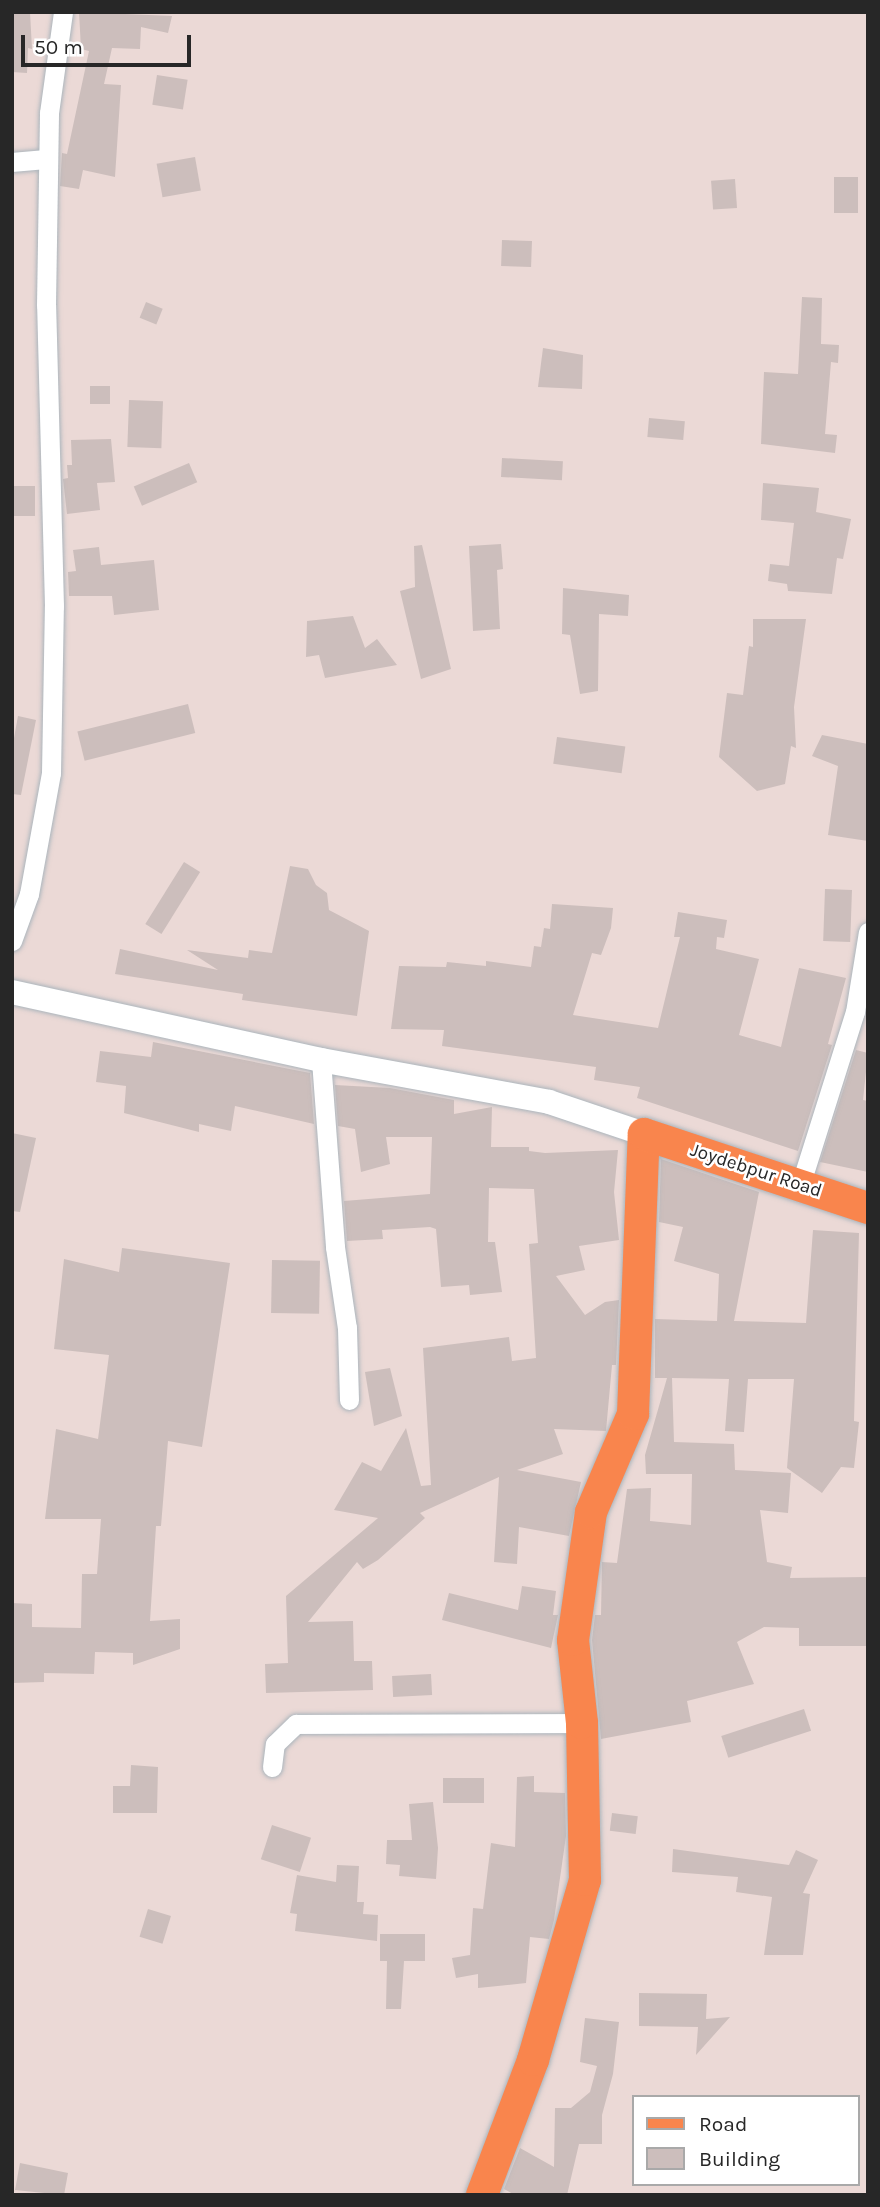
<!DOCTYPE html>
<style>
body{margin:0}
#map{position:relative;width:880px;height:2207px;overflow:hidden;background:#ebd9d6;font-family:Karla,sans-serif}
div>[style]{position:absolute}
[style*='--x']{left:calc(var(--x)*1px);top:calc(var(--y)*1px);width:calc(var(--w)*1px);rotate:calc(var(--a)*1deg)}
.building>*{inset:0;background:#ccbebc;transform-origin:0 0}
.roads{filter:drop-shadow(0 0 2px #abb5bc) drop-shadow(0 0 2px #abb5bc)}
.minor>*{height:19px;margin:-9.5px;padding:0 9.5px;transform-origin:9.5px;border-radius:9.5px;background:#fff}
.tertiary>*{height:24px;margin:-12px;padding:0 12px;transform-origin:12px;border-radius:12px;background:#fff}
.primary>*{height:32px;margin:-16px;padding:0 16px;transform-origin:16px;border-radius:16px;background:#f9854d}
span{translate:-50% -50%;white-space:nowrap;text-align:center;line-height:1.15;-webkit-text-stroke:5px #fff;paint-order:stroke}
.street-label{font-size:19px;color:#272727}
.frame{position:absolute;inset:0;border:14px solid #272727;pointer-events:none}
.legend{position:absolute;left:632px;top:2095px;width:228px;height:91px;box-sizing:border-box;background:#fff;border:2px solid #a9a9a9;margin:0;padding:9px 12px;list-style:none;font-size:21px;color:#272727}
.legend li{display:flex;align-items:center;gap:14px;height:35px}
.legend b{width:35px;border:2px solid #a9a9a9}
.scale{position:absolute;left:21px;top:35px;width:170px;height:32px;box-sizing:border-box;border:4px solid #272727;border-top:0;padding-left:9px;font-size:21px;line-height:24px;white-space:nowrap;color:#272727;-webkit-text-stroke:5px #fff;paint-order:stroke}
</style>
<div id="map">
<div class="building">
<div style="clip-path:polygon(12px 12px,30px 12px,32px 49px,28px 48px,27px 73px,12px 72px)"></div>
<div style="clip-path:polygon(79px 12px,172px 16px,168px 33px,141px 27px,140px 49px,112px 48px,104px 84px,121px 85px,115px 177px,83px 170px,79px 189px,60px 186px,62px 153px,67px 154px,89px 51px,81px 49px)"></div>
<div style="left:157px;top:75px;width:31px;height:30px;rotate:9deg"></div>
<div style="left:195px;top:157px;width:34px;height:39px;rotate:80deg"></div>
<div style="left:834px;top:177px;width:24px;height:36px"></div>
<div style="left:735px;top:179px;width:29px;height:24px;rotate:86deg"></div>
<div style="left:502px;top:240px;width:30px;height:26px;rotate:2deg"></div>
<div style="clip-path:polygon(802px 297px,822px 298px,821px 344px,839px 345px,838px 363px,831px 362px,825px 434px,837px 435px,835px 453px,761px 444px,764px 372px,798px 374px)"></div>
<div style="left:146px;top:302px;width:18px;height:17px;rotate:22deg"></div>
<div style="clip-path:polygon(543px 348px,583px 355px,582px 389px,538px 387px)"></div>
<div style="left:90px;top:386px;width:20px;height:18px"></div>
<div style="left:129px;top:400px;width:34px;height:47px;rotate:2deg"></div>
<div style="left:649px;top:418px;width:36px;height:19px;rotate:5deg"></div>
<div style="clip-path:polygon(111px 439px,115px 482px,97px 483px,100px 510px,67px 514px,63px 479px,68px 478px,67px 465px,72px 465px,71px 440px)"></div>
<div style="left:502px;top:458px;width:61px;height:19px;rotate:3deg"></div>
<div style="left:189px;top:463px;width:21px;height:60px;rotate:67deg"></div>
<div style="clip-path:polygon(763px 483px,819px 488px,816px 512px,851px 519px,843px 559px,837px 558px,832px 594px,788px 591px,787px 584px,768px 581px,770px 564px,789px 566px,794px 523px,761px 520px)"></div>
<div style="left:12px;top:486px;width:23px;height:30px"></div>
<div style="clip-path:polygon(501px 544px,503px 569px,497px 570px,500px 629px,473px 631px,469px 546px)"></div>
<div style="clip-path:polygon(422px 545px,451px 669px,421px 679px,400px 591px,415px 587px,414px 546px)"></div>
<div style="clip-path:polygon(99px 547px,101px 565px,154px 560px,159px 610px,114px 615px,112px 596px,69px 596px,68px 572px,76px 571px,73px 550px)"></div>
<div style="clip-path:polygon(563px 588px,629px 595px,628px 616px,599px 614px,598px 691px,580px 694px,570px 635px,562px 634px)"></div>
<div style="clip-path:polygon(353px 616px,365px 648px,377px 639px,397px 665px,325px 678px,319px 655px,306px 657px,307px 621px)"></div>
<div style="clip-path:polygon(753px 619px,806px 619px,794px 707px,796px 748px,791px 746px,785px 784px,757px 791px,719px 757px,727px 693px,743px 695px,749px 646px,753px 647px)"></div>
<div style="left:188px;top:704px;width:30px;height:114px;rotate:76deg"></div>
<div style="clip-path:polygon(18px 716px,36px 720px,21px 795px,12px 794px,12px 749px)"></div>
<div style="clip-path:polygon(822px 735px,868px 744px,868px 841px,828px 835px,838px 766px,812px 756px)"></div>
<div style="left:557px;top:737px;width:69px;height:27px;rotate:8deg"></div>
<div style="left:184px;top:862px;width:19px;height:73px;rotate:32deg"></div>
<div style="clip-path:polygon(290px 866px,308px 869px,316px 885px,327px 893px,329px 910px,369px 931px,357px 1016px,242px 1000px,243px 994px,115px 974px,120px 949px,218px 970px,187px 950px,248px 958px,249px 950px,272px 953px)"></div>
<div style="left:825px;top:889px;width:27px;height:52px;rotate:2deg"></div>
<div style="clip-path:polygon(552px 904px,613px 908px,611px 928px,601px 955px,592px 953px,573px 1015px,658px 1028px,680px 937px,674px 937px,678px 912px,727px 920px,724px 938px,717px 937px,716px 949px,759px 959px,739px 1035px,781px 1047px,799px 968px,846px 978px,828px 1044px,832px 1045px,798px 1151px,637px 1098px,640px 1087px,594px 1080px,596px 1067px,442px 1046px,444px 1030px,391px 1029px,399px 966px,446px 967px,447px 962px,486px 966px,486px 961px,531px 967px,534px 946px,541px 947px,544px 928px,550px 929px)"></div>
<div style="clip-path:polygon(153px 1042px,310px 1073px,314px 1124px,235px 1106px,231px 1131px,199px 1124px,199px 1132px,124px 1113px,126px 1086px,96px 1082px,100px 1051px,151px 1057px)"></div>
<div style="clip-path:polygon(856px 1050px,868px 1053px,863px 1100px,868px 1101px,868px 1172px,820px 1162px)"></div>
<div style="clip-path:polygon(335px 1085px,390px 1088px,454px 1100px,454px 1114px,492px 1107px,491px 1147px,529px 1147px,529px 1151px,545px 1153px,618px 1150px,614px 1192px,619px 1240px,579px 1246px,585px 1270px,556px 1276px,585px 1315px,605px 1302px,619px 1300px,616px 1365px,612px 1365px,606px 1431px,554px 1429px,563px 1454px,517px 1470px,581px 1482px,569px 1536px,519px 1527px,517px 1564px,494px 1562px,499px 1477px,420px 1513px,425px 1518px,378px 1560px,363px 1569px,357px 1562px,308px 1622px,353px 1621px,354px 1661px,372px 1661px,373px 1690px,266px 1693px,265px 1664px,288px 1663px,286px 1596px,378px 1518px,334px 1510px,362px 1462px,381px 1471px,406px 1428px,421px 1486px,431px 1485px,423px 1348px,509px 1337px,512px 1361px,536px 1358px,529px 1244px,538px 1243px,534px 1189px,489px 1188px,488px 1242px,495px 1242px,502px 1292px,470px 1295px,469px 1285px,441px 1287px,436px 1229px,430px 1227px,382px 1230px,383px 1239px,347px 1241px,344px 1201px,430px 1194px,432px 1137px,386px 1137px,390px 1164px,361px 1172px,355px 1129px,338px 1126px)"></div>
<div style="clip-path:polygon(12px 1133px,36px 1138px,20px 1212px,12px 1211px)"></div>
<div style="clip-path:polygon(661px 1159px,759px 1192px,734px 1321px,806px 1323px,813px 1230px,859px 1233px,854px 1421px,859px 1422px,854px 1468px,841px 1467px,822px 1493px,787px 1468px,794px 1379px,748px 1379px,744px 1432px,725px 1431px,729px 1379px,672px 1378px,674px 1442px,734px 1444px,735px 1470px,791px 1473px,788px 1513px,760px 1510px,767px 1562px,792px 1567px,790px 1578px,868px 1577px,868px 1646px,799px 1646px,799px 1628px,764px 1627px,737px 1642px,754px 1684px,687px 1701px,691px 1722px,601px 1739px,592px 1640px,595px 1615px,601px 1615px,602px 1562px,617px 1563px,627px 1489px,651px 1488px,650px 1521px,691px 1525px,692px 1474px,646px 1474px,645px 1455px,667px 1378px,655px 1378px,655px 1319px,717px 1321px,719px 1274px,674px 1261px,683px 1227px,659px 1222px)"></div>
<div style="clip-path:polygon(122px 1248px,230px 1263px,202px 1447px,168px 1441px,161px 1526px,156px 1526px,150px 1621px,180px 1619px,180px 1649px,133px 1665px,133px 1653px,95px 1652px,94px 1674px,44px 1673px,44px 1682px,12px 1683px,12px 1603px,32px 1604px,32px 1627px,81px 1628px,82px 1574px,97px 1574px,101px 1519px,45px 1519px,56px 1429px,98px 1439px,109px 1355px,54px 1349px,64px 1259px,119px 1272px)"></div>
<div style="left:272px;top:1260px;width:48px;height:53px;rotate:1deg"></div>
<div style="clip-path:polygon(390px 1368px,402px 1416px,374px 1426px,365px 1372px)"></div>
<div style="clip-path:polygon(522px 1586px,556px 1591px,553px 1615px,558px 1615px,551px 1648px,442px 1620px,449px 1593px,518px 1610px)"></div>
<div style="left:431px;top:1674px;width:21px;height:39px;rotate:87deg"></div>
<div style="left:804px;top:1709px;width:23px;height:87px;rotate:72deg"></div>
<div style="clip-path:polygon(131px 1765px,158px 1767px,157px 1813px,113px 1813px,113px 1786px,130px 1786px)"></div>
<div style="clip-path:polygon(534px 1776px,534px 1792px,565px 1793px,566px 1836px,554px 1920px,549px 1939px,530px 1937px,526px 1983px,478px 1988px,478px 1974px,456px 1978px,452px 1958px,470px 1955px,473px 1908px,483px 1909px,491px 1843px,515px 1847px,517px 1777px)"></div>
<div style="left:443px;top:1778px;width:41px;height:25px"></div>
<div style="clip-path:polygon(433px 1802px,438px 1848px,436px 1879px,399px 1876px,400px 1865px,386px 1864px,387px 1840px,412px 1840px,409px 1804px)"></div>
<div style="left:612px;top:1813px;width:26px;height:18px;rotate:7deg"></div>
<div style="left:272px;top:1825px;width:41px;height:36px;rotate:18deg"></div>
<div style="clip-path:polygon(673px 1849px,789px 1865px,796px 1850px,818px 1860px,803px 1893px,810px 1894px,803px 1955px,764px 1955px,772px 1897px,736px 1892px,738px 1877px,672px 1872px)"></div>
<div style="clip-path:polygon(337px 1865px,359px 1866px,357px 1902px,364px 1902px,363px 1914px,378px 1915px,377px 1941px,295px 1931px,297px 1914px,290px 1913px,297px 1875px,336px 1882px)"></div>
<div style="left:148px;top:1909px;width:24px;height:29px;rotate:17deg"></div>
<div style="clip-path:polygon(380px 1934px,425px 1934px,425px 1961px,404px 1961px,401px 2009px,386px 2009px,387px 1961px,380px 1961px)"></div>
<div style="clip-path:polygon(639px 1993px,707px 1994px,706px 2019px,730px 2017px,696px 2055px,698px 2027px,639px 2026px)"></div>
<div style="clip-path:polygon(585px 2018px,619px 2022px,613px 2074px,602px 2115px,602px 2144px,579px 2144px,567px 2195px,515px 2195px,504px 2189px,520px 2148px,554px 2167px,555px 2108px,571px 2108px,590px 2092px,597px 2066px,580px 2062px)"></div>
<div style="clip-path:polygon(20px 2163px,68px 2173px,64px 2195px,15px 2190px)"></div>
</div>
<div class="roads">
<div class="minor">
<div style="--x:12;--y:162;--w:36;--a:-5"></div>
<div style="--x:12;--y:941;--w:50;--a:-70.1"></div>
<div style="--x:29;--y:894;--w:123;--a:-79.7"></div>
<div style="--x:51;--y:773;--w:167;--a:-89"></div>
<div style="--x:54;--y:606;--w:301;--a:-91.5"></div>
<div style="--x:46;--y:305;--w:192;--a:-89.1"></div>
<div style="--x:49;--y:113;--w:102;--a:-82.1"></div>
<div style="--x:321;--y:1060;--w:188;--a:85.7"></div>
<div style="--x:335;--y:1247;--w:82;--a:81.6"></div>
<div style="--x:347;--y:1328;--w:72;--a:88.4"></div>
<div style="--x:800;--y:1186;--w:182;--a:-72.5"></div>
<div style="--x:855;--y:1012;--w:81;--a:-80.8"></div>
<div style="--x:272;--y:1767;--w:23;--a:-83"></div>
<div style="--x:275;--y:1744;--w:29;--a:-44"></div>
<div style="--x:296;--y:1724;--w:286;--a:-0.2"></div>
</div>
<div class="tertiary">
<div style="--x:12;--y:992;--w:316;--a:12.4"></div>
<div style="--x:321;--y:1060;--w:232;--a:10.4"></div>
<div style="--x:549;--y:1102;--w:100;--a:18.6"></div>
</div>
<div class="primary">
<div style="--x:482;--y:2195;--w:144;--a:-69.3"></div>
<div style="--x:533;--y:2060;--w:187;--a:-73.9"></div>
<div style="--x:585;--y:1880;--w:157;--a:-91.1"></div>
<div style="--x:582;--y:1723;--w:83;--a:-96.2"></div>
<div style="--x:573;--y:1640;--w:129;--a:-82"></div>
<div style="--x:591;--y:1512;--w:107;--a:-66.8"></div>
<div style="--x:633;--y:1414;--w:280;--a:-87.8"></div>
<div style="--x:644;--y:1134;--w:236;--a:18.3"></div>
</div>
</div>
<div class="street-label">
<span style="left:756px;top:1171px;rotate:18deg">Joydebpur Road</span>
</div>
<div class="frame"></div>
<ul class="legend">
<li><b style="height:9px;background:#f9854d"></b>Road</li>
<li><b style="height:19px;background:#ccbebc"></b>Building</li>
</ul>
<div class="scale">50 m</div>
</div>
